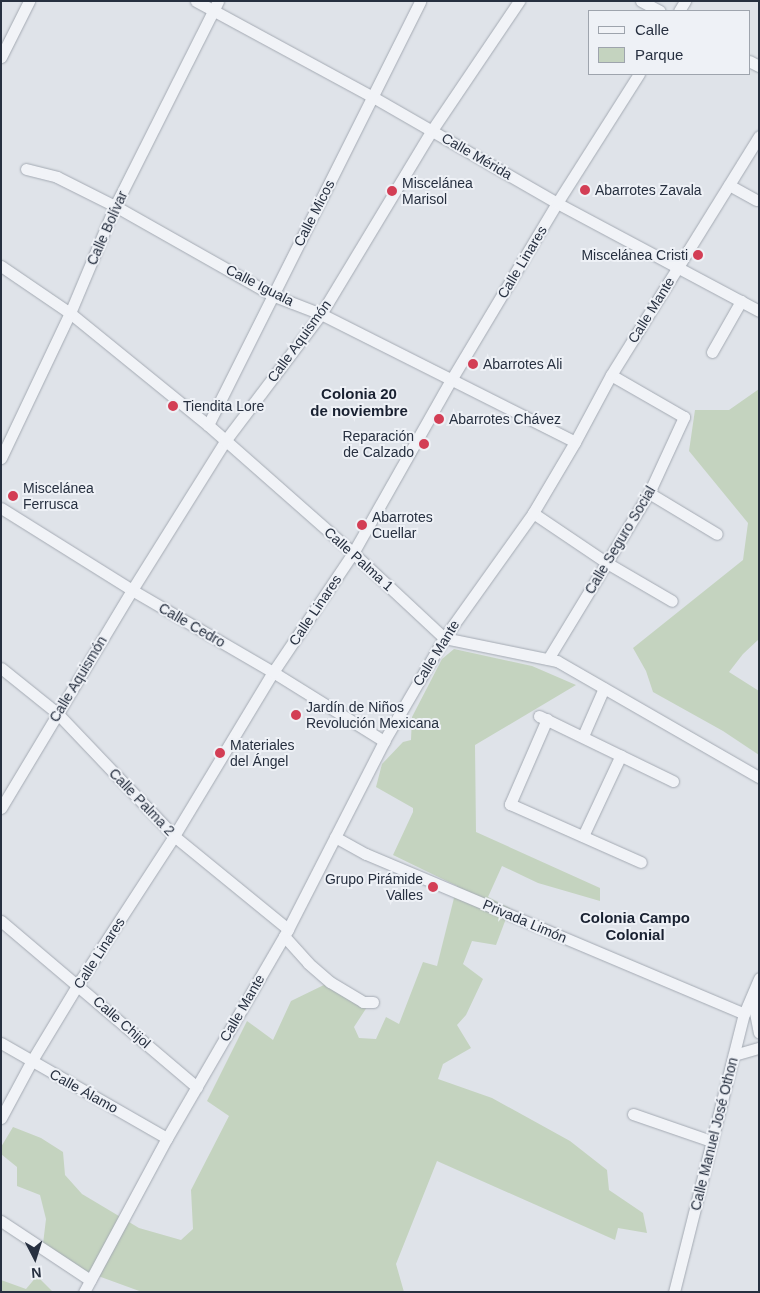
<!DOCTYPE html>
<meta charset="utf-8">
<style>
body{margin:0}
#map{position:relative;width:760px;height:1293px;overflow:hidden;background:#dfe3e9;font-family:Helvetica,sans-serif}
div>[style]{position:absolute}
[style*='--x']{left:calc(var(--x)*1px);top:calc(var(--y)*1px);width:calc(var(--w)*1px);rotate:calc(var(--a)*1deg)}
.green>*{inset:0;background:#c4d3bf}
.roads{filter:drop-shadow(0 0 1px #a4aab3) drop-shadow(0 0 1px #a4aab3)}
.minor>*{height:11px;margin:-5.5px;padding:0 5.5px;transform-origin:5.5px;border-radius:5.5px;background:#f1f3f7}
.dots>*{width:14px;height:14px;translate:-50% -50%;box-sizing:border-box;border:2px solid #eef1f6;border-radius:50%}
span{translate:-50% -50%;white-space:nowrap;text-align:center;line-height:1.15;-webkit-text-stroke:4px #eef1f6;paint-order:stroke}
.street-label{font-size:14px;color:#273040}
.poi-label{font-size:14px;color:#273040}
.left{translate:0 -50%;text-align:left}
.right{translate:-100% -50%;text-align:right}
.neighbourhood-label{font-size:15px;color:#192131;font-weight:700}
.frame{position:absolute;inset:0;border:2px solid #273040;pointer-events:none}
.legend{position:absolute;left:588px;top:10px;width:162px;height:65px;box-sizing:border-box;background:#eef1f6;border:1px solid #9ea4ad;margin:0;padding:6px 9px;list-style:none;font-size:15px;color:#273040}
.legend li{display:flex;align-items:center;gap:10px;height:25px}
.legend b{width:25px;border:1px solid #9ea4ad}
.north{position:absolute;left:10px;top:1233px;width:50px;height:50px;-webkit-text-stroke:4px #eef1f6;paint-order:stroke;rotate:175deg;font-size:14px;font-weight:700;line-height:20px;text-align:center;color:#273040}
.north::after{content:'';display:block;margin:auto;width:18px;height:22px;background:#273040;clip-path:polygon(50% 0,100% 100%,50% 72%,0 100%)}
</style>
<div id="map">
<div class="green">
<div style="clip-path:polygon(759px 389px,759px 639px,743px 654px,729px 672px,759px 691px,759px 755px,723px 731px,653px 692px,646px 671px,633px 648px,743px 560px,748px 523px,689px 451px,695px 410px,729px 410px)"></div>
<div style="clip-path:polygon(454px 649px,532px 666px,576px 685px,475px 745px,476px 832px,600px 888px,600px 901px,538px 883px,502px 866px,488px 897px,510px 908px,496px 945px,472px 941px,463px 964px,483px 979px,466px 1015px,457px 1025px,471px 1048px,443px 1064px,438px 1079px,492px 1098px,570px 1141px,607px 1170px,609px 1190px,643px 1213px,647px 1233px,618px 1228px,615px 1240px,437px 1161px,396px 1264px,404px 1292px,142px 1292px,79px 1269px,43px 1244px,46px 1219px,40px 1195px,17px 1186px,17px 1167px,1px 1154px,1px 1147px,13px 1127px,41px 1138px,63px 1152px,65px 1175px,82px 1194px,139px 1228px,181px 1240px,193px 1229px,191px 1190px,229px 1116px,207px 1101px,247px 1021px,273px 1040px,291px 1001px,328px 983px,367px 1007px,354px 1027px,359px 1038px,376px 1039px,386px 1017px,399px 1024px,423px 962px,437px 966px,457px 886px,393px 855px,413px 812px,413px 808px,376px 787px,382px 764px,403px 742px,411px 740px,412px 717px,442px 659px)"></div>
<div style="clip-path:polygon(37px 1276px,53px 1292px,1px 1292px,1px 1280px,26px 1289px)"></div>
</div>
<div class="roads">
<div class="minor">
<div style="--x:196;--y:1;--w:201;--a:28.5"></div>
<div style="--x:373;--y:97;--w:212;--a:29.9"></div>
<div style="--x:557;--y:203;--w:229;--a:28.1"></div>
<div style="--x:641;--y:1;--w:21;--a:28"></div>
<div style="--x:679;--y:11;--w:12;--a:-59"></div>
<div style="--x:1;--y:57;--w:63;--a:-63.4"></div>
<div style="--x:749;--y:61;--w:11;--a:27"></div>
<div style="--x:26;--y:169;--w:32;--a:14"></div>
<div style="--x:57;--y:177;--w:65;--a:26.6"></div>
<div style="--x:115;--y:206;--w:180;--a:29.5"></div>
<div style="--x:272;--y:295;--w:53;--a:21.2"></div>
<div style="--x:321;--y:314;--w:284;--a:26.7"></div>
<div style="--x:729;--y:185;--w:31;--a:29"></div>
<div style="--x:1;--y:266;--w:83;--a:34.3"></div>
<div style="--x:70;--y:313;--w:178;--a:39.1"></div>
<div style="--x:208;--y:425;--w:193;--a:41.4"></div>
<div style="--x:353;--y:553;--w:125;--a:43"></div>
<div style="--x:444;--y:638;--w:115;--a:11.5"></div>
<div style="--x:557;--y:661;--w:233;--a:29.9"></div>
<div style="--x:712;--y:352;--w:59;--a:-60.4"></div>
<div style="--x:208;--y:425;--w:474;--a:-63.4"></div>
<div style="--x:1;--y:458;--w:161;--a:-64.6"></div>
<div style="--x:70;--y:313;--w:116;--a:-67.2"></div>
<div style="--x:115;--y:206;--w:229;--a:-63.3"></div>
<div style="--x:649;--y:493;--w:79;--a:31.1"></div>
<div style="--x:1;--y:508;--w:155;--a:32"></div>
<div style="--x:132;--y:590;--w:163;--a:30.2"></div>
<div style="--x:273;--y:672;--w:131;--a:31.9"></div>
<div style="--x:533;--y:513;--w:89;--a:34"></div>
<div style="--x:607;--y:563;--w:75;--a:30.3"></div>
<div style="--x:548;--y:659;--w:194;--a:-58.7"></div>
<div style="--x:649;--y:493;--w:84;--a:-65.3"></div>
<div style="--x:684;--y:417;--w:84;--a:-150.1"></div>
<div style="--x:1;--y:668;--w:72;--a:38.8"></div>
<div style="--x:57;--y:713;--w:170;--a:46.4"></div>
<div style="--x:174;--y:836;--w:147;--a:39.2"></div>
<div style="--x:539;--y:716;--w:149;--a:25.9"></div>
<div style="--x:547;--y:719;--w:93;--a:113.5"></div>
<div style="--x:510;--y:804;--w:143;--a:23.9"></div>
<div style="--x:583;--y:736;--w:52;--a:-66.4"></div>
<div style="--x:1;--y:808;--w:254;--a:-59"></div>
<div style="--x:132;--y:590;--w:176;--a:-58"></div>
<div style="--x:225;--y:441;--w:159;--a:-52.9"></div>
<div style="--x:321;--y:314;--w:215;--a:-58.9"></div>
<div style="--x:432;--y:130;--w:156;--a:-56"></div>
<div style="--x:583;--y:836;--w:89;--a:-64.9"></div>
<div style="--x:335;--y:837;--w:35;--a:29"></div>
<div style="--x:366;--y:854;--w:410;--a:22.9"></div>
<div style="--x:1;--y:921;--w:257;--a:40.3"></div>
<div style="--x:284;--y:936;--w:36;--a:48"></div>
<div style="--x:308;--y:963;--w:29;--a:41"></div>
<div style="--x:330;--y:982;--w:39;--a:31"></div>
<div style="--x:363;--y:1002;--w:10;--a:0"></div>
<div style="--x:752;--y:997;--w:36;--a:79"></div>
<div style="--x:1;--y:1043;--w:191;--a:29.8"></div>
<div style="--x:734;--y:1055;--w:26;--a:-16"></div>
<div style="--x:633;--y:1114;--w:83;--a:19.1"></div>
<div style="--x:1;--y:1118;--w:64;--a:-61.8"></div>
<div style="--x:31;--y:1062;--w:91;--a:-58.9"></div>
<div style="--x:78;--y:984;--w:176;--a:-57"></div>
<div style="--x:174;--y:836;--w:192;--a:-58.9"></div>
<div style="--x:273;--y:672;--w:143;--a:-56.1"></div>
<div style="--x:353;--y:553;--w:199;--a:-60.5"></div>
<div style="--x:451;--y:380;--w:206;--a:-59.1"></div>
<div style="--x:557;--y:203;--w:153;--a:-57.6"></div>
<div style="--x:1;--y:1221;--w:107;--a:33.5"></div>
<div style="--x:84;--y:1292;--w:175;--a:-61.7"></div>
<div style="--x:167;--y:1138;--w:241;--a:-59.9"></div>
<div style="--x:288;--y:929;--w:211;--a:-62.9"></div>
<div style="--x:384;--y:741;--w:119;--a:-59.8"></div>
<div style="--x:444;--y:638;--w:153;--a:-54.5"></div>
<div style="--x:533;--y:513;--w:82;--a:-59.4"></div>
<div style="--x:575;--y:442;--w:76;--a:-61.8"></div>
<div style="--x:611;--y:375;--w:281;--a:-58.2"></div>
<div style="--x:674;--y:1292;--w:287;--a:-75.9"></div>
<div style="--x:744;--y:1014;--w:39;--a:-67"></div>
</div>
</div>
<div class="dots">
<div style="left:585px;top:190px;background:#d33e55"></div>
<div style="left:392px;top:191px;background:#d33e55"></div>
<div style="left:698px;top:255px;background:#d33e55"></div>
<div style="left:473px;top:364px;background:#d33e55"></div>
<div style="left:173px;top:406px;background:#d33e55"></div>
<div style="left:439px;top:419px;background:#d33e55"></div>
<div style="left:424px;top:444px;background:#d33e55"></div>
<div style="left:13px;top:496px;background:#d33e55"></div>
<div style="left:362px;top:525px;background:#d33e55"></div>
<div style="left:296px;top:715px;background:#d33e55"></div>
<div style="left:220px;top:753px;background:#d33e55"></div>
<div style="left:433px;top:887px;background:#d33e55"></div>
</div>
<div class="street-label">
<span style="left:477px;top:156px;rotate:30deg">Calle Mérida</span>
<span style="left:314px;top:213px;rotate:-63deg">Calle Micos</span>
<span style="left:107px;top:228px;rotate:-66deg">Calle Bolívar</span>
<span style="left:522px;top:262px;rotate:-59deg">Calle Linares</span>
<span style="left:260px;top:285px;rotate:27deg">Calle Iguala</span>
<span style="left:651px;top:310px;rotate:-58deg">Calle Mante</span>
<span style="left:299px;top:341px;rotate:-54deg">Calle Aquismón</span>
<span style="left:620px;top:540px;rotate:-59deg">Calle Seguro Social</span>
<span style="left:359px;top:559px;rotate:42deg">Calle Palma 1</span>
<span style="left:315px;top:610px;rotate:-56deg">Calle Linares</span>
<span style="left:192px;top:625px;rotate:30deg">Calle Cedro</span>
<span style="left:436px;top:653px;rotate:-58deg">Calle Mante</span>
<span style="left:78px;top:679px;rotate:-59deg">Calle Aquismón</span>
<span style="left:142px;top:802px;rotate:46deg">Calle Palma 2</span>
<span style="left:525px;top:921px;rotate:23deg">Privada Limón</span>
<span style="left:99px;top:953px;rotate:-57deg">Calle Linares</span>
<span style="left:242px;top:1008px;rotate:-60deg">Calle Mante</span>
<span style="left:122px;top:1022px;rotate:41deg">Calle Chijol</span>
<span style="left:84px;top:1091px;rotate:29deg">Calle Álamo</span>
<span style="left:714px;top:1134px;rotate:-76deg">Calle Manuel José Othon</span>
</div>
<div class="poi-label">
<span class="left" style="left:402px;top:191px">Miscelánea<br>Marisol</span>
<span class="left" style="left:595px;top:190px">Abarrotes Zavala</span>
<span class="right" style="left:688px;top:255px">Miscelánea Cristi</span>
<span class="left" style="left:483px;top:364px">Abarrotes Ali</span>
<span class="left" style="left:183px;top:406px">Tiendita Lore</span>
<span class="left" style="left:449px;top:419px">Abarrotes Chávez</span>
<span class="right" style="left:414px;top:444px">Reparación<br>de Calzado</span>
<span class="left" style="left:23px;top:496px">Miscelánea<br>Ferrusca</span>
<span class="left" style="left:372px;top:525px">Abarrotes<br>Cuellar</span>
<span class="left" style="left:306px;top:715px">Jardín de Niños<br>Revolución Mexicana</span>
<span class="left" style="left:230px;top:753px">Materiales<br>del Ángel</span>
<span class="right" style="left:423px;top:887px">Grupo Pirámide<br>Valles</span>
</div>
<div class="neighbourhood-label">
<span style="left:359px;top:402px">Colonia 20<br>de noviembre</span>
<span style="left:635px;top:926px">Colonia Campo<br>Colonial</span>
</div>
<div class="frame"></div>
<ul class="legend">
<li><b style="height:6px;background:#f1f3f7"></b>Calle</li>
<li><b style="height:14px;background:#c4d3bf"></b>Parque</li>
</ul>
<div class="north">N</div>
</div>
